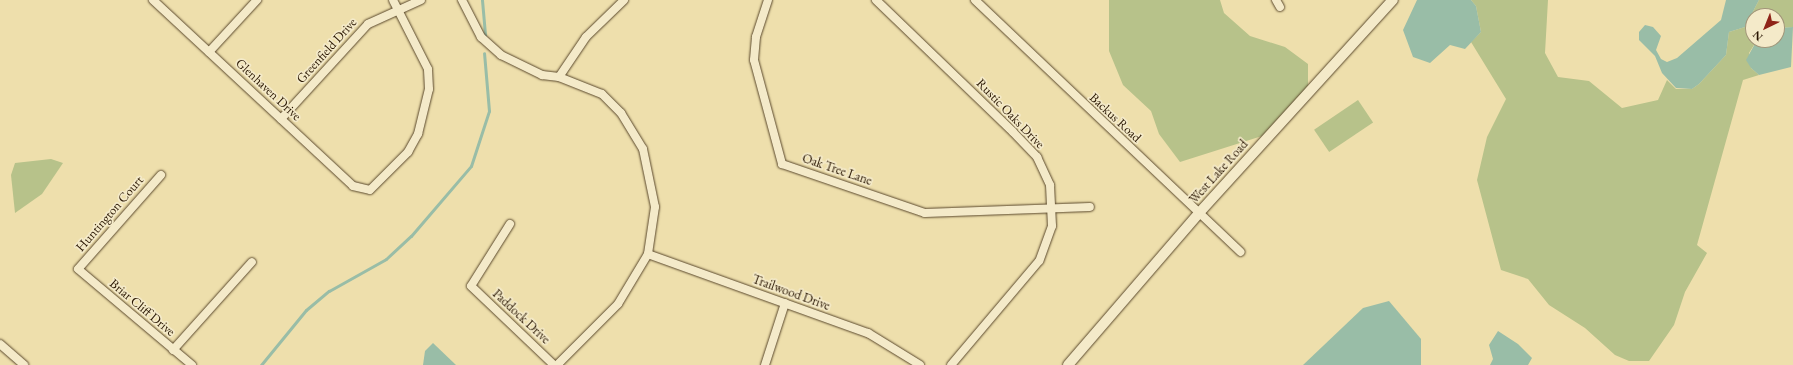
<!DOCTYPE html>
<style>
body{margin:0}
#map{position:relative;width:1793px;height:365px;overflow:hidden;background:#eedfac;font-family:"EB Garamond",serif}
div>[style]{position:absolute}
[style*='--x']{left:calc(var(--x)*1px);top:calc(var(--y)*1px);width:calc(var(--w)*1px);rotate:calc(var(--a)*1deg)}
.green>*{inset:0;background:#b7c28a;transform-origin:0 0}
.water>*{inset:0;background:#99bda7}
.stream>*{height:3px;margin:-1.5px;padding:0 1.5px;transform-origin:1.5px;border-radius:1.5px;background:#99bda7}
.roads{filter:drop-shadow(0 0 1px #5a482c) drop-shadow(0 0 1px #5a482c)}
.minor>*{height:8px;margin:-4px;padding:0 4px;transform-origin:4px;border-radius:4px;background:#f4eac9}
.tertiary>*{height:10px;margin:-5px;padding:0 5px;transform-origin:5px;border-radius:5px;background:#f4eac9}
span{translate:-50% -50%;white-space:nowrap;text-align:center;line-height:1.15;-webkit-text-stroke:3.5px #f4eac9;paint-order:stroke}
.street-label{font-size:13px;color:#281501}
.north{position:absolute;left:1745px;top:8px;width:40px;height:40px;box-sizing:border-box;background:#f4eac9;border:1px solid #a29579;border-radius:50%;rotate:223deg;font-size:11px;font-weight:700;line-height:16px;text-align:center;color:#281501}
.north::after{content:'';display:block;margin:auto;width:14px;height:18px;background:#8f2418;clip-path:polygon(50% 0,100% 100%,50% 72%,0 100%)}
</style>
<div id="map">
<div class="green">
<div style="clip-path:polygon(1109px 0,1220px 0,1224px 13px,1250px 36px,1285px 47px,1308px 64px,1308px 86px,1262px 136px,1180px 162px,1159px 134px,1151px 111px,1123px 85px,1109px 51px)"></div>
<div style="clip-path:polygon(1471px 0,1548px 0,1545px 53px,1558px 77px,1589px 81px,1622px 108px,1658px 100px,1667px 80px,1676px 89px,1692px 89px,1699px 84px,1726px 55px,1729px 32px,1745px 27px,1759px 0,1793px 0,1793px 27px,1777px 28px,1777px 16px,1753px 16px,1753px 40px,1757px 40px,1749px 53px,1751px 68px,1759px 75px,1743px 80px,1697px 245px,1707px 253px,1685px 292px,1674px 325px,1649px 361px,1629px 361px,1615px 355px,1585px 328px,1549px 305px,1528px 279px,1501px 270px,1477px 180px,1487px 137px,1506px 99px,1471px 42px,1481px 32px,1476px 6px)"></div>
<div style="left:1358px;top:100px;width:27px;height:53px;rotate:56deg"></div>
<div style="clip-path:polygon(51px 159px,63px 163px,42px 194px,15px 213px,11px 175px,15px 163px)"></div>
</div>
<div class="water">
<div style="clip-path:polygon(1417px 0,1471px 0,1476px 6px,1481px 32px,1465px 49px,1450px 45px,1430px 63px,1413px 57px,1403px 30px)"></div>
<div style="clip-path:polygon(1726px 0,1759px 0,1745px 27px,1729px 32px,1726px 55px,1699px 84px,1692px 89px,1676px 88px,1662px 73px,1655px 56px,1639px 40px,1639px 32px,1645px 25px,1653px 27px,1661px 36px,1656px 50px,1661px 59px,1667px 62px,1677px 58px,1721px 20px)"></div>
<div style="clip-path:polygon(1793px 27px,1791px 67px,1759px 75px,1751px 68px,1746px 60px,1757px 40px,1777px 40px,1777px 28px)"></div>
<div style="clip-path:polygon(1389px 301px,1421px 339px,1421px 365px,1303px 365px,1363px 308px)"></div>
<div style="clip-path:polygon(1498px 331px,1518px 344px,1532px 358px,1528px 365px,1490px 365px,1493px 359px,1489px 345px)"></div>
<div style="clip-path:polygon(433px 343px,456px 365px,423px 365px,425px 351px)"></div>
</div>
<div class="stream">
<div style="--x:482;--y:0;--w:35;--a:85"></div>
<div style="--x:261;--y:365;--w:71;--a:-50.7"></div>
<div style="--x:306;--y:310;--w:30;--a:-40"></div>
<div style="--x:329;--y:291;--w:65;--a:-29.3"></div>
<div style="--x:386;--y:259;--w:34;--a:-43"></div>
<div style="--x:411;--y:236;--w:92;--a:-49.4"></div>
<div style="--x:471;--y:166;--w:58;--a:-71.9"></div>
<div style="--x:489;--y:111;--w:58;--a:-94.9"></div>
</div>
<div class="roads">
<div class="minor">
<div style="--x:153;--y:0;--w:273;--a:42.9"></div>
<div style="--x:353;--y:186;--w:17;--a:13"></div>
<div style="--x:370;--y:190;--w:54;--a:-45"></div>
<div style="--x:408;--y:152;--w:21;--a:-61"></div>
<div style="--x:418;--y:134;--w:46;--a:-76.3"></div>
<div style="--x:429;--y:89;--w:20;--a:-93"></div>
<div style="--x:428;--y:69;--w:77;--a:-116.9"></div>
<div style="--x:462;--y:0;--w:42;--a:62.8"></div>
<div style="--x:481;--y:37;--w:27;--a:42"></div>
<div style="--x:501;--y:55;--w:46;--a:26"></div>
<div style="--x:542;--y:75;--w:17;--a:7"></div>
<div style="--x:559;--y:77;--w:46;--a:21.6"></div>
<div style="--x:602;--y:94;--w:27;--a:45"></div>
<div style="--x:621;--y:113;--w:42;--a:58.6"></div>
<div style="--x:643;--y:149;--w:59;--a:78.3"></div>
<div style="--x:655;--y:207;--w:48;--a:98.5"></div>
<div style="--x:648;--y:254;--w:58;--a:121"></div>
<div style="--x:618;--y:304;--w:86;--a:135"></div>
<div style="--x:768;--y:0;--w:39;--a:108"></div>
<div style="--x:756;--y:37;--w:23;--a:95"></div>
<div style="--x:754;--y:60;--w:108;--a:74.9"></div>
<div style="--x:782;--y:164;--w:151;--a:18.9"></div>
<div style="--x:925;--y:213;--w:165;--a:-2.1"></div>
<div style="--x:876;--y:0;--w:190;--a:43.9"></div>
<div style="--x:1013;--y:132;--w:35;--a:46"></div>
<div style="--x:1037;--y:157;--w:31;--a:65"></div>
<div style="--x:1050;--y:185;--w:41;--a:87.2"></div>
<div style="--x:1052;--y:226;--w:37;--a:110"></div>
<div style="--x:1039;--y:261;--w:136;--a:130.2"></div>
<div style="--x:975;--y:0;--w:366;--a:43.5"></div>
<div style="--x:1276;--y:0;--w:8;--a:60"></div>
<div style="--x:209;--y:52;--w:71;--a:-47.3"></div>
<div style="--x:559;--y:77;--w:48;--a:-56"></div>
<div style="--x:586;--y:37;--w:53;--a:-44.2"></div>
<div style="--x:281;--y:119;--w:129;--a:-47.5"></div>
<div style="--x:368;--y:24;--w:58;--a:-24.4"></div>
<div style="--x:161;--y:175;--w:125;--a:131.4"></div>
<div style="--x:78;--y:269;--w:149;--a:40.1"></div>
<div style="--x:510;--y:224;--w:73;--a:122.2"></div>
<div style="--x:471;--y:286;--w:115;--a:43.6"></div>
<div style="--x:648;--y:254;--w:234;--a:19.8"></div>
<div style="--x:868;--y:333;--w:61;--a:31.6"></div>
<div style="--x:0;--y:344;--w:32;--a:41"></div>
<div style="--x:173;--y:350;--w:118;--a:-48.1"></div>
<div style="--x:765;--y:365;--w:65;--a:-72.1"></div>
</div>
<div class="tertiary">
<div style="--x:1068;--y:365;--w:201;--a:-49.2"></div>
<div style="--x:1199;--y:213;--w:288;--a:-47.7"></div>
</div>
</div>
<div class="street-label">
<span style="left:327px;top:51px;rotate:-48deg">Greenfield Drive</span>
<span style="left:268px;top:90px;rotate:43deg">Glenhaven Drive</span>
<span style="left:1010px;top:114px;rotate:46deg">Rustic Oaks Drive</span>
<span style="left:1115px;top:118px;rotate:43deg">Backus Road</span>
<span style="left:837px;top:170px;rotate:19deg">Oak Tree Lane</span>
<span style="left:1219px;top:172px;rotate:-48deg">West Lake Road</span>
<span style="left:110px;top:214px;rotate:-49deg">Huntington Court</span>
<span style="left:791px;top:293px;rotate:20deg">Trailwood Drive</span>
<span style="left:142px;top:308px;rotate:40deg">Briar Cliff Drive</span>
<span style="left:521px;top:317px;rotate:43deg">Paddock Drive</span>
</div>
<div class="north">N</div>
</div>
